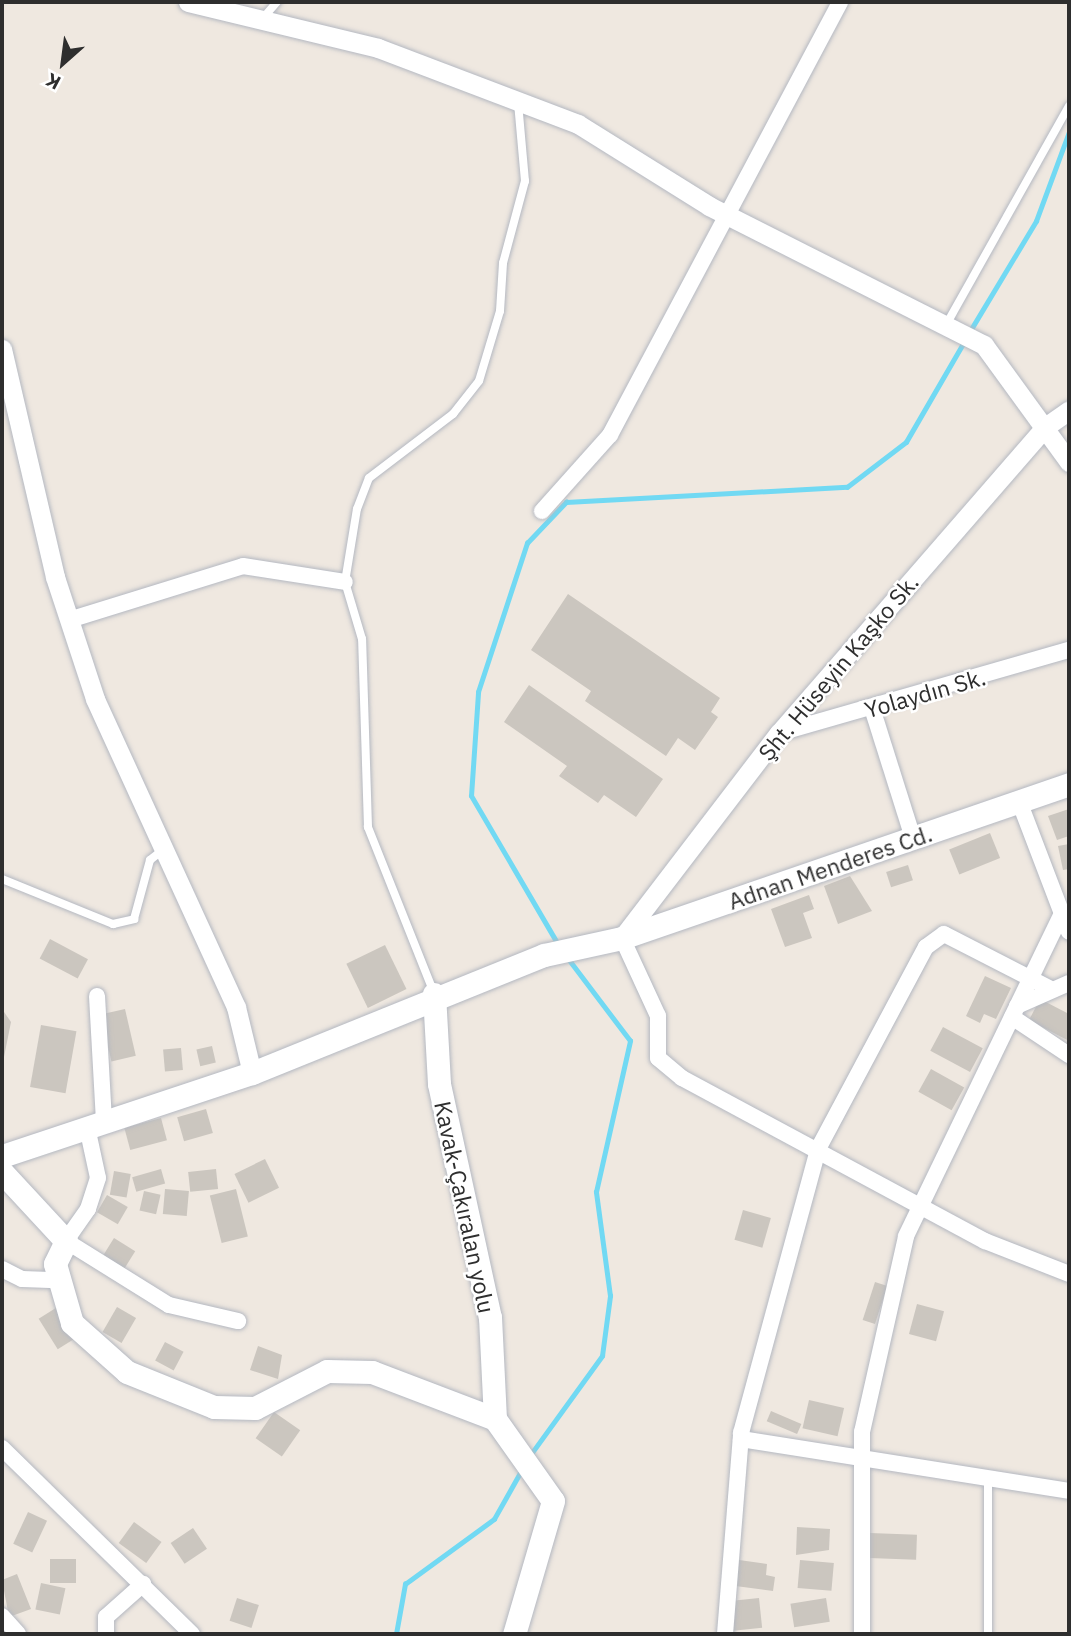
<!DOCTYPE html>
<meta charset="utf-8">
<style>
body{margin:0}
#map{position:relative;width:1071px;height:1636px;overflow:hidden;background:#efe8e0;font-family:"IBM Plex Sans",sans-serif}
div>[style]{position:absolute}
[style*='--x']{left:calc(var(--x)*1px);top:calc(var(--y)*1px);width:calc(var(--w)*1px);rotate:calc(var(--a)*1deg)}
.stream>*{height:4.5px;margin:-2.25px;padding:0 2.25px;transform-origin:2.25px;border-radius:2.25px;background:#71d9f3}
.building>*{inset:0;background:#cbc6bf;transform-origin:0 0}
.roads{filter:drop-shadow(0 0 2px #b4b8c1) drop-shadow(0 0 2px #b4b8c1)}
.service>*{height:8px;margin:-4px;padding:0 4px;transform-origin:4px;border-radius:4px;background:#fff}
.minor>*{height:16px;margin:-8px;padding:0 8px;transform-origin:8px;border-radius:8px;background:#fff}
.tertiary>*{height:19px;margin:-9.5px;padding:0 9.5px;transform-origin:9.5px;border-radius:9.5px;background:#fff}
.secondary>*{height:23px;margin:-11.5px;padding:0 11.5px;transform-origin:11.5px;border-radius:11.5px;background:#fff}
span{translate:-50% -50%;white-space:nowrap;text-align:center;line-height:1.15;-webkit-text-stroke:5px #fff;paint-order:stroke}
.street-label{font-size:23px;color:#2e2e2e}
.frame{position:absolute;inset:0;border:4px solid #2e2e2e;pointer-events:none}
.north{position:absolute;left:28px;top:28px;width:70px;height:70px;-webkit-text-stroke:5px #fff;paint-order:stroke;rotate:208deg;font-size:19px;font-weight:700;line-height:28px;text-align:center;color:#2e2e2e}
.north::after{content:'';display:block;margin:auto;width:24px;height:32px;background:#2e2e2e;clip-path:polygon(50% 0,100% 100%,50% 72%,0 100%)}
</style>
<div id="map">
<div class="stream">
<div style="--x:970;--y:331;--w:128;--a:-59"></div>
<div style="--x:1036;--y:221;--w:95;--a:-69.7"></div>
<div style="--x:557;--y:943;--w:170;--a:-120.3"></div>
<div style="--x:471;--y:796;--w:104;--a:-86.1"></div>
<div style="--x:478;--y:692;--w:157;--a:-71.8"></div>
<div style="--x:527;--y:543;--w:57;--a:-46.4"></div>
<div style="--x:566;--y:502;--w:281;--a:-3.1"></div>
<div style="--x:847;--y:487;--w:74;--a:-37.3"></div>
<div style="--x:906;--y:442;--w:116;--a:-59.9"></div>
<div style="--x:531;--y:1454;--w:121;--a:-54.1"></div>
<div style="--x:602;--y:1356;--w:61;--a:-82.4"></div>
<div style="--x:610;--y:1296;--w:105;--a:-97.7"></div>
<div style="--x:596;--y:1192;--w:155;--a:-77.3"></div>
<div style="--x:630;--y:1041;--w:103;--a:-127.1"></div>
<div style="--x:396;--y:1634;--w:51;--a:-79.8"></div>
<div style="--x:405;--y:1584;--w:110;--a:-36.1"></div>
<div style="--x:494;--y:1519;--w:55;--a:-60.6"></div>
</div>
<div class="building">
<div style="clip-path:polygon(568px 594px,720px 698px,711px 712px,718px 717px,695px 750px,678px 738px,666px 756px,585px 701px,591px 691px,531px 650px)"></div>
<div style="clip-path:polygon(529px 685px,663px 779px,636px 817px,604px 795px,598px 803px,559px 776px,567px 766px,504px 722px)"></div>
<div style="clip-path:polygon(1069px 809px,1069px 836px,1057px 840px,1048px 816px)"></div>
<div style="left:990px;top:833px;width:27px;height:44px;rotate:68deg"></div>
<div style="clip-path:polygon(1069px 844px,1069px 869px,1063px 870px,1058px 846px)"></div>
<div style="left:908px;top:865px;width:16px;height:23px;rotate:72deg"></div>
<div style="clip-path:polygon(850px 876px,872px 911px,838px 924px,824px 886px)"></div>
<div style="clip-path:polygon(809px 895px,814px 909px,803px 913px,812px 938px,785px 947px,771px 909px)"></div>
<div style="left:50px;top:939px;width:43px;height:22px;rotate:28deg"></div>
<div style="left:385px;top:945px;width:49px;height:43px;rotate:64deg"></div>
<div style="clip-path:polygon(985px 976px,1011px 988px,996px 1019px,984px 1014px,980px 1023px,966px 1016px)"></div>
<div style="clip-path:polygon(1040px 999px,1069px 1014px,1069px 1041px,1029px 1020px)"></div>
<div style="clip-path:polygon(2px 1009px,11px 1022px,3px 1062px,2px 1062px)"></div>
<div style="left:125px;top:1009px;width:48px;height:25px;rotate:77deg"></div>
<div style="left:41px;top:1025px;width:36px;height:63px;rotate:10deg"></div>
<div style="left:943px;top:1027px;width:45px;height:27px;rotate:28deg"></div>
<div style="left:212px;top:1046px;width:17px;height:16px;rotate:77deg"></div>
<div style="left:181px;top:1048px;width:22px;height:18px;rotate:85deg"></div>
<div style="left:931px;top:1069px;width:38px;height:26px;rotate:29deg"></div>
<div style="left:206px;top:1109px;width:25px;height:30px;rotate:74deg"></div>
<div style="left:161px;top:1118px;width:23px;height:38px;rotate:75deg"></div>
<div style="left:265px;top:1159px;width:32px;height:34px;rotate:64deg"></div>
<div style="left:161px;top:1169px;width:15px;height:30px;rotate:74deg"></div>
<div style="left:216px;top:1169px;width:20px;height:28px;rotate:84deg"></div>
<div style="left:114px;top:1171px;width:17px;height:24px;rotate:10deg"></div>
<div style="left:165px;top:1189px;width:24px;height:25px;rotate:5deg"></div>
<div style="left:236px;top:1189px;width:49px;height:27px;rotate:76deg"></div>
<div style="left:144px;top:1191px;width:17px;height:20px;rotate:13deg"></div>
<div style="left:107px;top:1195px;width:24px;height:20px;rotate:30deg"></div>
<div style="left:743px;top:1210px;width:29px;height:31px;rotate:16deg"></div>
<div style="left:114px;top:1238px;width:25px;height:22px;rotate:32deg"></div>
<div style="left:875px;top:1282px;width:13px;height:40px;rotate:18deg"></div>
<div style="left:917px;top:1304px;width:28px;height:31px;rotate:15deg"></div>
<div style="left:59px;top:1306px;width:36px;height:24px;rotate:58deg"></div>
<div style="left:117px;top:1307px;width:22px;height:29px;rotate:30deg"></div>
<div style="left:165px;top:1342px;width:21px;height:21px;rotate:28deg"></div>
<div style="clip-path:polygon(258px 1346px,282px 1355px,278px 1379px,250px 1370px)"></div>
<div style="left:809px;top:1400px;width:36px;height:29px;rotate:13deg"></div>
<div style="left:771px;top:1411px;width:33px;height:11px;rotate:23deg"></div>
<div style="left:274px;top:1412px;width:32px;height:32px;rotate:35deg"></div>
<div style="left:28px;top:1512px;width:21px;height:35px;rotate:25deg"></div>
<div style="left:134px;top:1522px;width:34px;height:26px;rotate:36deg"></div>
<div style="clip-path:polygon(797px 1527px,830px 1529px,829px 1550px,796px 1555px)"></div>
<div style="left:193px;top:1528px;width:25px;height:27px;rotate:56deg"></div>
<div style="left:870px;top:1533px;width:47px;height:25px;rotate:2deg"></div>
<div style="left:50px;top:1559px;width:26px;height:24px"></div>
<div style="clip-path:polygon(732px 1559px,767px 1564px,766px 1575px,775px 1577px,773px 1591px,728px 1585px)"></div>
<div style="left:800px;top:1560px;width:34px;height:28px;rotate:5deg"></div>
<div style="clip-path:polygon(17px 1574px,31px 1609px,9px 1617px,2px 1580px)"></div>
<div style="left:41px;top:1583px;width:25px;height:27px;rotate:12deg"></div>
<div style="left:237px;top:1598px;width:23px;height:24px;rotate:18deg"></div>
<div style="left:759px;top:1598px;width:30px;height:29px;rotate:84deg"></div>
<div style="left:826px;top:1598px;width:24px;height:36px;rotate:81deg"></div>
</div>
<div class="roads">
<div class="service">
<div style="--x:263;--y:18;--w:21;--a:-49"></div>
<div style="--x:946;--y:325;--w:251;--a:-60.7"></div>
<div style="--x:2;--y:879;--w:120;--a:22.1"></div>
<div style="--x:113;--y:924;--w:22;--a:-13"></div>
<div style="--x:134;--y:919;--w:61;--a:-74.8"></div>
<div style="--x:150;--y:860;--w:16;--a:-38"></div>
<div style="--x:434;--y:993;--w:179;--a:-111.7"></div>
<div style="--x:368;--y:827;--w:188;--a:-91.8"></div>
<div style="--x:362;--y:639;--w:59;--a:-106.6"></div>
<div style="--x:345;--y:582;--w:74;--a:-80.7"></div>
<div style="--x:357;--y:509;--w:33;--a:-69"></div>
<div style="--x:369;--y:478;--w:106;--a:-37.3"></div>
<div style="--x:453;--y:414;--w:42;--a:-51.8"></div>
<div style="--x:479;--y:381;--w:73;--a:-73.3"></div>
<div style="--x:500;--y:311;--w:48;--a:-86.4"></div>
<div style="--x:503;--y:263;--w:85;--a:-75"></div>
<div style="--x:525;--y:181;--w:78;--a:-95.1"></div>
<div style="--x:988;--y:1478;--w:156;--a:90"></div>
</div>
<div class="minor">
<div style="--x:542;--y:511;--w:102;--a:-48.2"></div>
<div style="--x:610;--y:435;--w:490;--a:-62"></div>
<div style="--x:69;--y:620;--w:182;--a:-17.2"></div>
<div style="--x:243;--y:566;--w:103;--a:8.9"></div>
<div style="--x:872;--y:708;--w:136;--a:72.5"></div>
<div style="--x:779;--y:733;--w:302;--a:-16"></div>
<div style="--x:1019;--y:801;--w:140;--a:69.1"></div>
<div style="--x:622;--y:938;--w:86;--a:65.2"></div>
<div style="--x:658;--y:1016;--w:42;--a:90"></div>
<div style="--x:658;--y:1058;--w:31;--a:40"></div>
<div style="--x:682;--y:1078;--w:344;--a:28.3"></div>
<div style="--x:985;--y:1241;--w:90;--a:21.4"></div>
<div style="--x:97;--y:996;--w:125;--a:86.8"></div>
<div style="--x:1017;--y:1006;--w:57;--a:-23.9"></div>
<div style="--x:1012;--y:1017;--w:69;--a:33.7"></div>
<div style="--x:87;--y:1127;--w:52;--a:77.8"></div>
<div style="--x:98;--y:1178;--w:33;--a:108"></div>
<div style="--x:88;--y:1209;--w:39;--a:125"></div>
<div style="--x:66;--y:1241;--w:121;--a:31.9"></div>
<div style="--x:169;--y:1305;--w:71;--a:13.1"></div>
<div style="--x:2;--y:1269;--w:22;--a:27"></div>
<div style="--x:22;--y:1279;--w:35;--a:2"></div>
<div style="--x:741;--y:1439;--w:332;--a:9"></div>
<div style="--x:2;--y:1448;--w:266;--a:44.4"></div>
<div style="--x:2;--y:1616;--w:24;--a:48"></div>
<div style="--x:106;--y:1634;--w:17;--a:-90"></div>
<div style="--x:106;--y:1617;--w:50;--a:-41.7"></div>
<div style="--x:725;--y:1634;--w:202;--a:-85.4"></div>
<div style="--x:741;--y:1433;--w:294;--a:-74.8"></div>
<div style="--x:818;--y:1149;--w:229;--a:-61.9"></div>
<div style="--x:926;--y:947;--w:22;--a:-36"></div>
<div style="--x:944;--y:934;--w:120;--a:27.2"></div>
<div style="--x:862;--y:1634;--w:202;--a:-90"></div>
<div style="--x:862;--y:1432;--w:201;--a:-77.3"></div>
<div style="--x:906;--y:1236;--w:358;--a:-64.2"></div>
</div>
<div class="tertiary">
<div style="--x:188;--y:2;--w:195;--a:13.6"></div>
<div style="--x:378;--y:48;--w:214;--a:20.8"></div>
<div style="--x:578;--y:124;--w:155;--a:32"></div>
<div style="--x:709;--y:206;--w:308;--a:26.8"></div>
<div style="--x:984;--y:345;--w:145;--a:54"></div>
<div style="--x:2;--y:349;--w:234;--a:76.9"></div>
<div style="--x:55;--y:577;--w:128;--a:71.8"></div>
<div style="--x:95;--y:699;--w:339;--a:65.4"></div>
<div style="--x:236;--y:1007;--w:68;--a:76.4"></div>
<div style="--x:622;--y:938;--w:258;--a:-52.6"></div>
<div style="--x:779;--y:733;--w:405;--a:-49"></div>
<div style="--x:1045;--y:427;--w:29;--a:-35"></div>
</div>
<div class="secondary">
<div style="--x:434;--y:994;--w:90;--a:86.8"></div>
<div style="--x:439;--y:1084;--w:239;--a:77.7"></div>
<div style="--x:490;--y:1317;--w:102;--a:87.2"></div>
<div style="--x:2;--y:1156;--w:263;--a:-18.4"></div>
<div style="--x:252;--y:1073;--w:315;--a:-22"></div>
<div style="--x:544;--y:955;--w:80;--a:-12.3"></div>
<div style="--x:622;--y:938;--w:473;--a:-19"></div>
<div style="--x:2;--y:1172;--w:94;--a:47.2"></div>
<div style="--x:66;--y:1241;--w:25;--a:116"></div>
<div style="--x:55;--y:1264;--w:61;--a:73.9"></div>
<div style="--x:72;--y:1323;--w:74;--a:41.7"></div>
<div style="--x:127;--y:1372;--w:94;--a:21.9"></div>
<div style="--x:214;--y:1407;--w:41;--a:1.4"></div>
<div style="--x:255;--y:1408;--w:81;--a:-27.2"></div>
<div style="--x:327;--y:1371;--w:45;--a:1.3"></div>
<div style="--x:372;--y:1372;--w:132;--a:20.9"></div>
<div style="--x:495;--y:1419;--w:100;--a:54.7"></div>
<div style="--x:553;--y:1501;--w:139;--a:106.3"></div>
</div>
</div>
<div class="street-label">
<span style="left:838px;top:667px;rotate:-50deg">Şht. Hüseyin Kaşko Sk.</span>
<span style="left:925px;top:693px;rotate:-16deg">Yolaydın Sk.</span>
<span style="left:830px;top:867px;rotate:-19deg">Adnan Menderes Cd.</span>
<span style="left:465px;top:1207px;rotate:78deg">Kavak-Çakıralan yolu</span>
</div>
<div class="frame"></div>
<div class="north">K</div>
</div>
